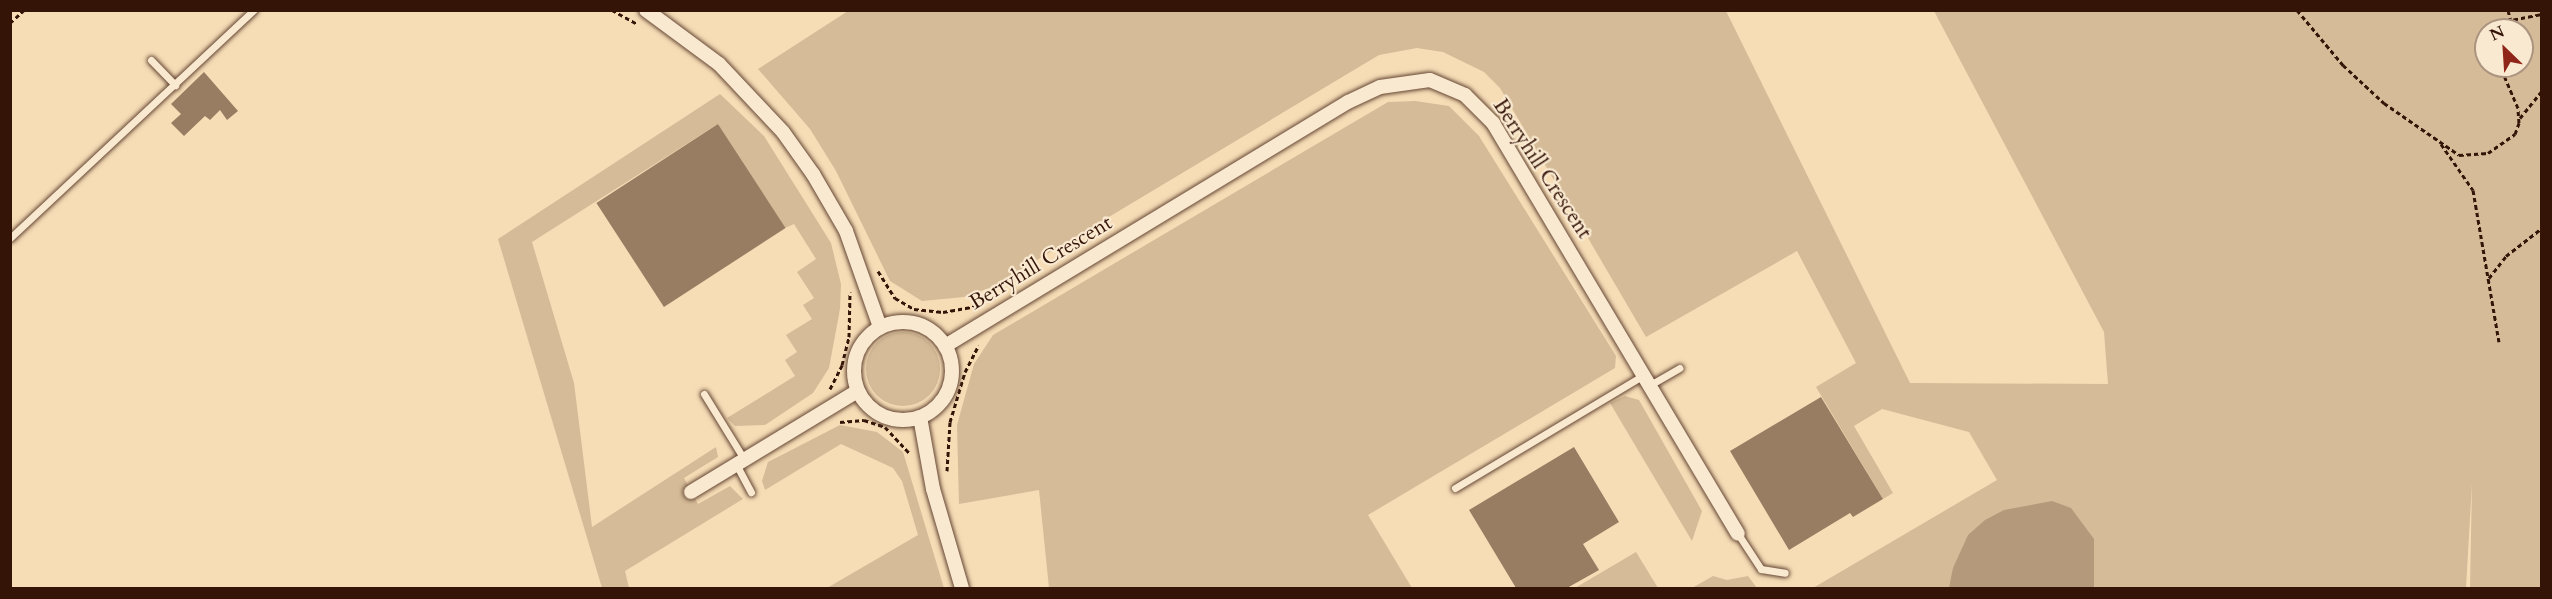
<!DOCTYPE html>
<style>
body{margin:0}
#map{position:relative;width:2552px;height:599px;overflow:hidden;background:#f6ddb6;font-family:Cardo,serif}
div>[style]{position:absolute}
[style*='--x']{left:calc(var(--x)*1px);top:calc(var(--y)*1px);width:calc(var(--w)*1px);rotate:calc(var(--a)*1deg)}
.green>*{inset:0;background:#d5bb98}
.round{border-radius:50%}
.water>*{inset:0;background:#b4997b}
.building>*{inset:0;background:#997d62;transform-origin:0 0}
.path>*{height:3px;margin-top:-1.5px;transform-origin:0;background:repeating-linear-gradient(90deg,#351408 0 4.5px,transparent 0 7.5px)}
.roads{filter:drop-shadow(0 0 2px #654634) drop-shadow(0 0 2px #654634)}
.lane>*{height:7px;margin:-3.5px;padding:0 3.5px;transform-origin:3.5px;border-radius:3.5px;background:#f9e9d0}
.street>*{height:14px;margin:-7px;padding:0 7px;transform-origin:7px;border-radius:7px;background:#f9e9d0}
.street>.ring{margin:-7px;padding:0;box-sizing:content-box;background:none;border:14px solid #f9e9d0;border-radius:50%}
span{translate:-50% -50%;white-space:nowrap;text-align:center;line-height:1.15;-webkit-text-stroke:4.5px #f9e9d0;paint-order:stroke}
.street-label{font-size:21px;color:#351408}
.frame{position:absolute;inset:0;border:12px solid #351408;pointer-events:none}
.north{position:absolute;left:2474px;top:18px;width:60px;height:60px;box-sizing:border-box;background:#f9e9d0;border:2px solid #ab9480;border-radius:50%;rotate:335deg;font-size:16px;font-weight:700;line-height:24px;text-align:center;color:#351408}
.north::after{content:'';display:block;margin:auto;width:21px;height:27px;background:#8f2418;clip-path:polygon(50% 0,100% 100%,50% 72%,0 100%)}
</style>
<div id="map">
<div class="green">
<div style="clip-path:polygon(evenodd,848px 11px,1726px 11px,1910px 383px,2108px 384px,2104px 332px,1934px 11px,2541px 11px,2541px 588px,2470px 588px,2472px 483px,2466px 588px,1813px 588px,1997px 480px,1969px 432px,1882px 409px,1854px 426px,1893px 493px,1883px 499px,1816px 387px,1856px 363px,1797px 251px,1646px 337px,1500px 88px,1484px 72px,1443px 52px,1417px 48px,1379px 55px,992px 287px,964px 297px,922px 301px,890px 281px,836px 171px,810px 129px,758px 69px,848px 11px,2486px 30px,2522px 30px,2522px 66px,2486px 66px,2486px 30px)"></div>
<div style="clip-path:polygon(720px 94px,764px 136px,831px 243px,841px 284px,840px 309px,829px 368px,813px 393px,765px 425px,735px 426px,727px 418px,795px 376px,785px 360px,797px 352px,786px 335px,812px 319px,803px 305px,814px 298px,797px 272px,816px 259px,794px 224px,785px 228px,718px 124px,532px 242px,574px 383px,592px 527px,716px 447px,718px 457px,684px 478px,698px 504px,730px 486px,743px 499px,625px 571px,629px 588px,602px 588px,498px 239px)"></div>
<div style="clip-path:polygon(1415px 101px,1449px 106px,1479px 136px,1616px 356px,1615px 368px,1368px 515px,1412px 588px,1049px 588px,1039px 490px,959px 504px,957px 425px,974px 364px,993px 335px,1388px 102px)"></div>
<div class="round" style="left:866px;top:332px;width:74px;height:74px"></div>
<div style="clip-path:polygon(1625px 396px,1639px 400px,1702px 511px,1692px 541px,1610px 403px)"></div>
<div style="clip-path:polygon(840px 425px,877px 432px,903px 452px,944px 588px,827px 588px,918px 535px,902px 481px,893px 468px,841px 444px,765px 490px,762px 481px,768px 462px)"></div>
<div style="clip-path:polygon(1636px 552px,1658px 588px,1575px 588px)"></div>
<div style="clip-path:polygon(1713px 576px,1727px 580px,1748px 576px,1757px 588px,1692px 588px)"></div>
</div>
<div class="water">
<div style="clip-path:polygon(2052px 501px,2071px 508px,2094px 539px,2094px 588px,1949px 588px,1953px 568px,1968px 535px,1985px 520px,2004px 510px)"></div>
</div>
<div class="building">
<div style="clip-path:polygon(204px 72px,238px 111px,227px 120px,220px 110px,210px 120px,205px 116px,184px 136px,171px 123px,181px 114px,171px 104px)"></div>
<div style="left:718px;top:124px;width:124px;height:145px;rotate:57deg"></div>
<div style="clip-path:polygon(1821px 397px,1883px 499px,1853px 517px,1850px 513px,1789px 550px,1730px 451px)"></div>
<div style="clip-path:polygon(1574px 447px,1619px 522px,1583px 544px,1599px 570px,1567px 588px,1516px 588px,1469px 510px)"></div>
</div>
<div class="path">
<div style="--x:612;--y:10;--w:29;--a:29"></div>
<div style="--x:2297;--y:10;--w:72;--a:50.1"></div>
<div style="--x:2343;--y:65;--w:56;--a:42.8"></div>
<div style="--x:2384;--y:103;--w:91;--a:34.7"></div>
<div style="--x:2459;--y:155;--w:29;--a:-4"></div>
<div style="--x:2488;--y:153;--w:33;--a:-35"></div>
<div style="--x:2515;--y:134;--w:12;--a:-70"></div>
<div style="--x:2519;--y:123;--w:15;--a:-94"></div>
<div style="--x:2518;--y:108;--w:46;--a:-113.2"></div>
<div style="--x:2508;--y:10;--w:12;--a:76"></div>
<div style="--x:10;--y:23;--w:19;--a:-43"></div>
<div style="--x:2498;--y:30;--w:12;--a:-48"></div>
<div style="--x:2506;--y:21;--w:37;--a:-11"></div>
<div style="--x:2520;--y:118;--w:35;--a:-51"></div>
<div style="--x:2441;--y:144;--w:56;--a:55.2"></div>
<div style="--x:2473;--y:190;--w:154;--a:80.3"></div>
<div style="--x:878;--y:271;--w:32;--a:58"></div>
<div style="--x:895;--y:298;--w:22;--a:30"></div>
<div style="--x:914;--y:309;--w:29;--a:6"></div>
<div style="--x:943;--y:312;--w:39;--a:-10"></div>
<div style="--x:2489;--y:278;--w:28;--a:-52"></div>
<div style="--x:2506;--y:256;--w:46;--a:-37.9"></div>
<div style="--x:830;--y:389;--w:27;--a:-63"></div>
<div style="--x:842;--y:365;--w:29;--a:-76"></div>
<div style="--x:849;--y:337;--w:45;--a:-88.7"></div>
<div style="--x:840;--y:422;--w:24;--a:-5"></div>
<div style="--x:864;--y:420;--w:22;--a:18"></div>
<div style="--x:885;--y:427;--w:37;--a:47"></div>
<div style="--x:947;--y:471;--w:49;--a:-86.5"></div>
<div style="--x:950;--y:422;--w:52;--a:-73.3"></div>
<div style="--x:965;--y:372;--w:30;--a:-63"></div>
</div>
<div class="roads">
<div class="lane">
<div style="--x:151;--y:60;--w:35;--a:46"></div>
<div style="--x:10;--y:238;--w:334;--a:-43.1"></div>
<div style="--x:1650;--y:385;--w:34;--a:-30"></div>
<div style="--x:704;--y:394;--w:76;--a:58.4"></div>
<div style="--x:736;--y:464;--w:32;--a:62"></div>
<div style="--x:1455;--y:488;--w:220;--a:-30.9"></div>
<div style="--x:1738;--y:534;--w:42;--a:56.7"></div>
<div style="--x:1761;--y:569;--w:24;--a:9"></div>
</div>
<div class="street">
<div style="--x:646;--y:10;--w:91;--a:36.5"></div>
<div style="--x:719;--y:64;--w:93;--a:46.7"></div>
<div style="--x:783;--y:132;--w:52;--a:54.5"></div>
<div style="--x:813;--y:174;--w:66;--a:59.9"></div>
<div style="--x:846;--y:231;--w:102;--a:70.5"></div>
<div class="ring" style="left:854px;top:322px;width:84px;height:84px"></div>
<div style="--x:945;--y:346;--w:471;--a:-31.2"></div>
<div style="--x:1348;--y:102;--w:35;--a:-25"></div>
<div style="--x:1380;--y:87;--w:50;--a:-8"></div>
<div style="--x:1430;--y:80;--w:38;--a:23"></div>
<div style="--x:1465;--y:95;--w:40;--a:45"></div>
<div style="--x:1493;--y:123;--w:478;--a:59.2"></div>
<div style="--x:920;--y:417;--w:73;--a:79.8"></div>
<div style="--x:933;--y:489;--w:103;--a:73.7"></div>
<div style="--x:691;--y:492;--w:195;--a:-31.2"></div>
</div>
</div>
<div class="street-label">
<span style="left:1542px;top:169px;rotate:57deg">Berryhill Crescent</span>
<span style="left:1041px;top:263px;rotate:-31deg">Berryhill Crescent</span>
</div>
<div class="frame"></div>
<div class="north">N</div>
</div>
